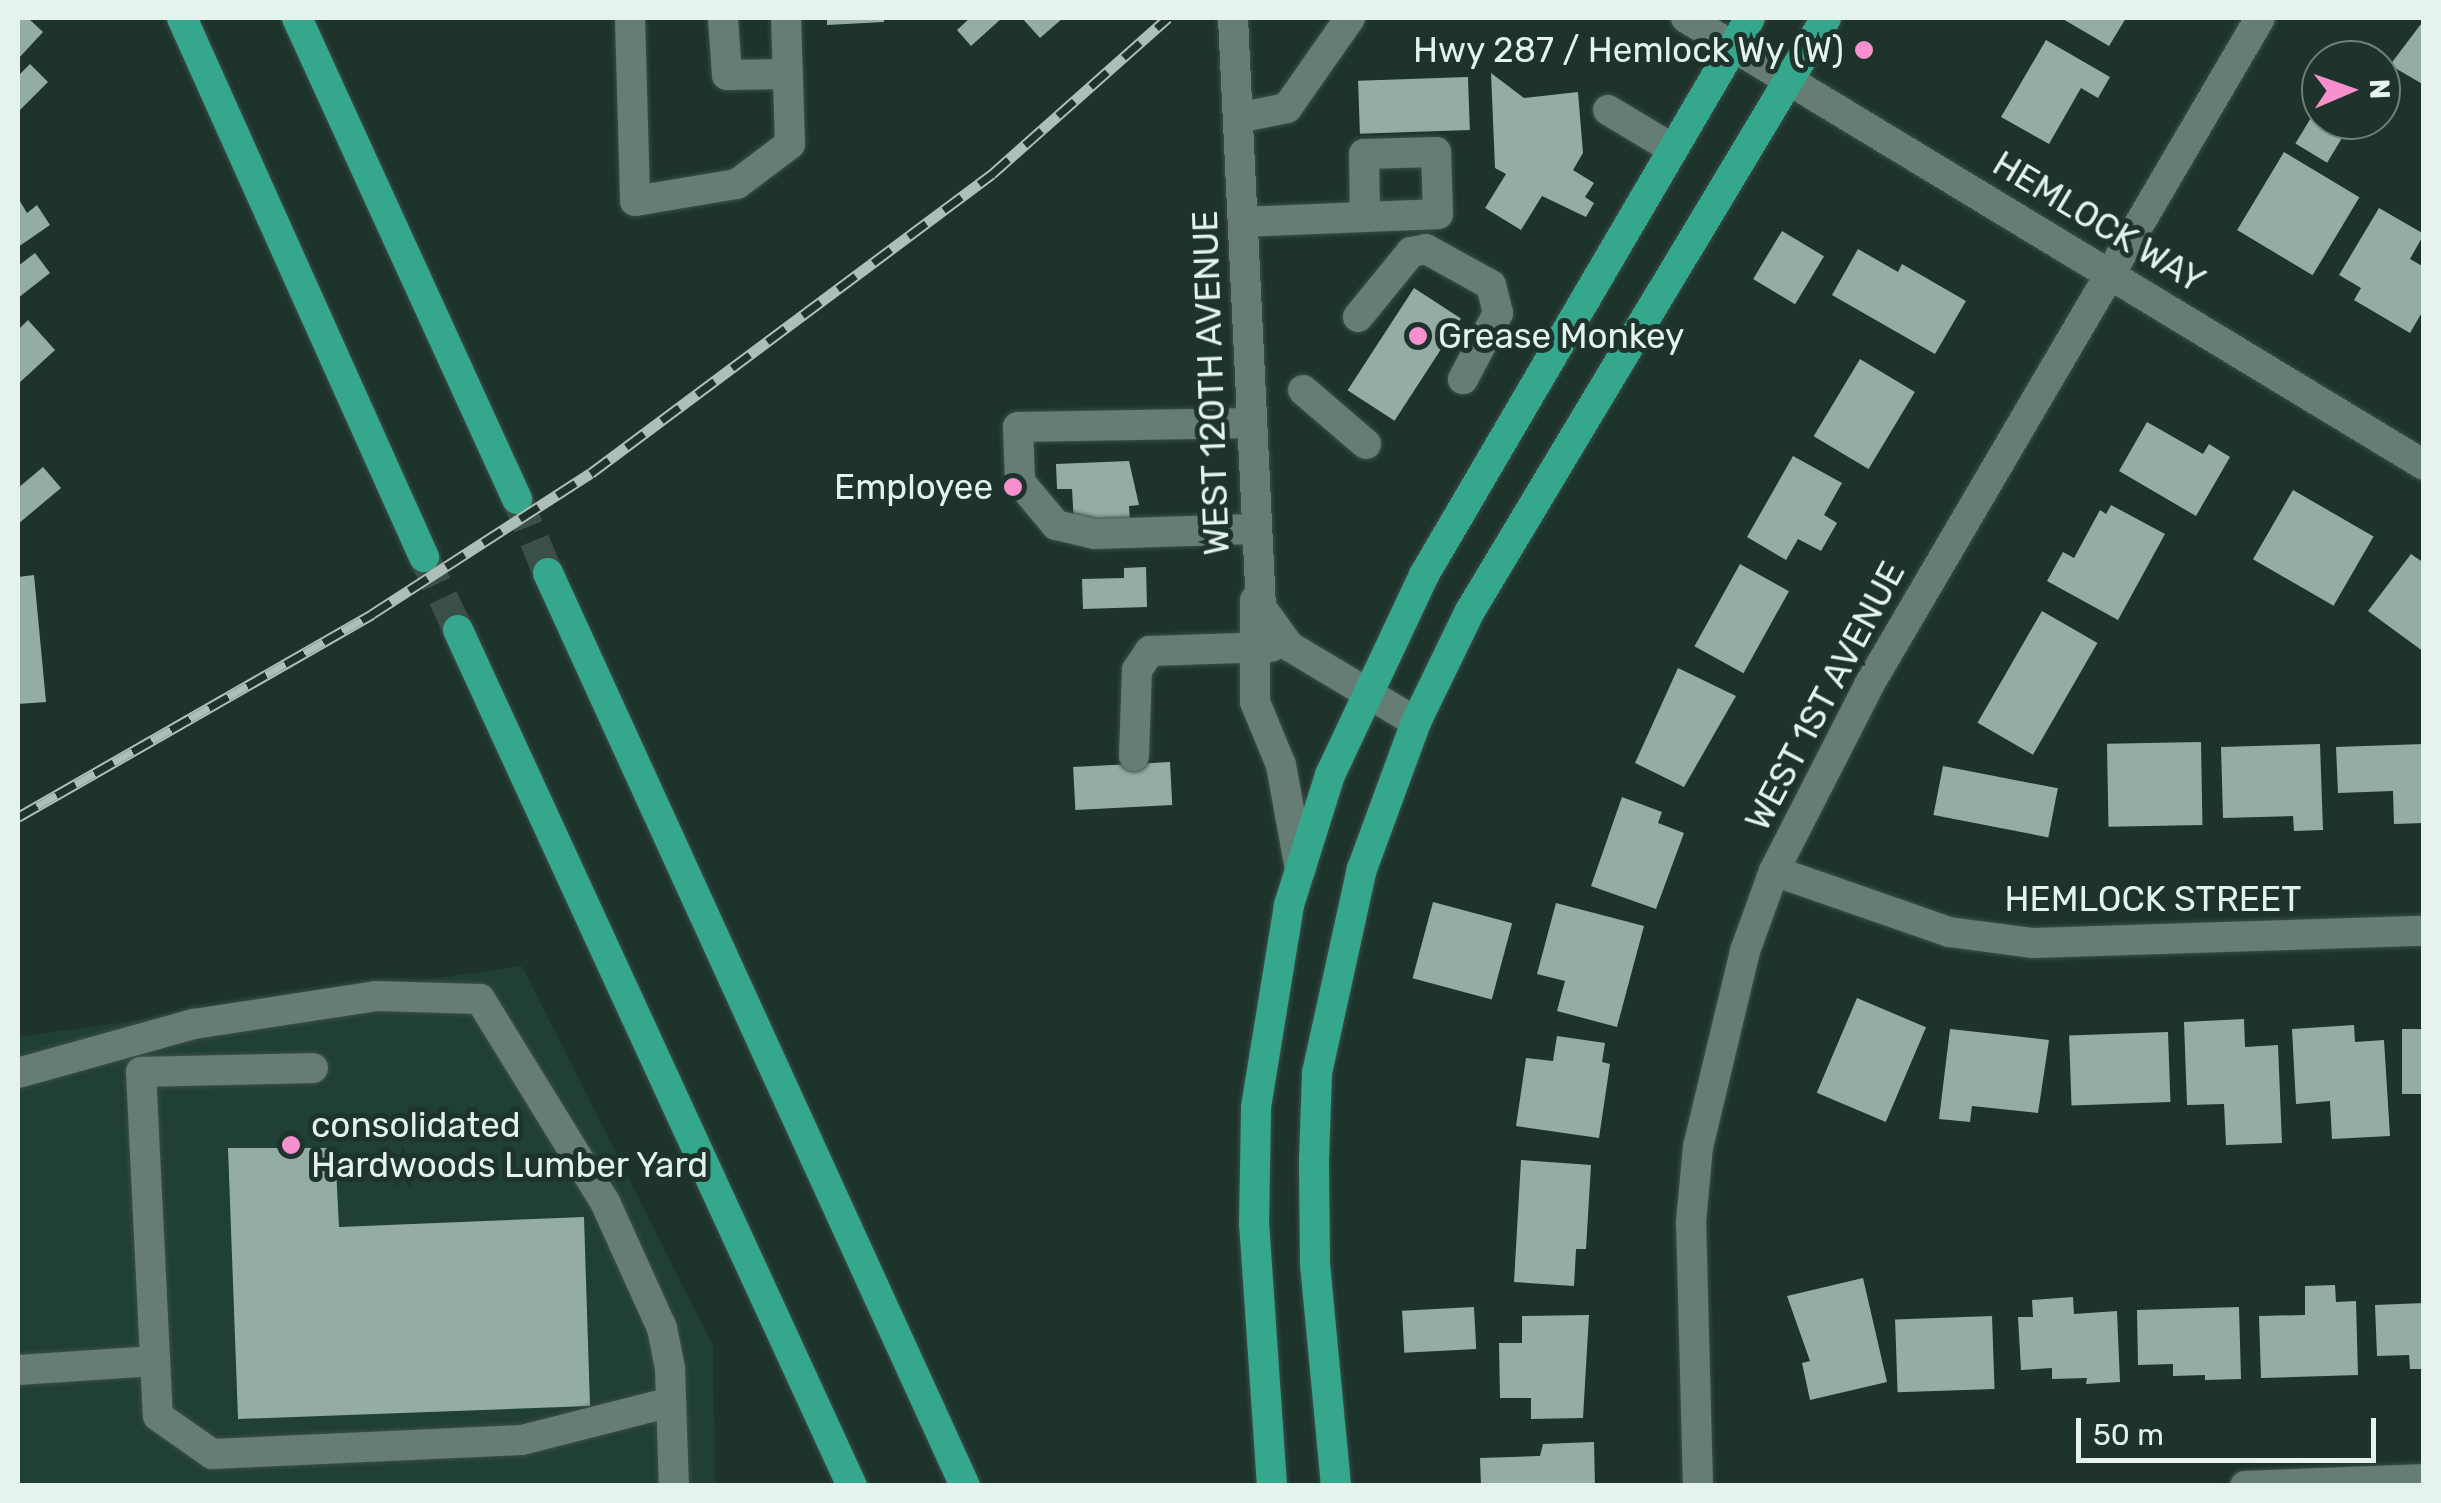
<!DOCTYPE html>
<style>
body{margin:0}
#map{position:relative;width:2441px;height:1503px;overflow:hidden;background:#1d332c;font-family:Rubik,sans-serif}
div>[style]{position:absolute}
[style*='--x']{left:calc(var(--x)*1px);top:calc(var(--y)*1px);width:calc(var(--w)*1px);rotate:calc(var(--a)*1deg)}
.built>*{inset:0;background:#203f36}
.building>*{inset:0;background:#94ada4;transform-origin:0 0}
.major-tunnel>*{height:30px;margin-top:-15px;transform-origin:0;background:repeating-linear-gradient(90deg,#3b5049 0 30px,transparent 0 45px)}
.roads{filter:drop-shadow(0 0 2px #3b4f49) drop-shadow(0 0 2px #3b4f49)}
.minor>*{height:30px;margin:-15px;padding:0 15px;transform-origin:15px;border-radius:15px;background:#657d74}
.major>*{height:30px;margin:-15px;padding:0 15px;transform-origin:15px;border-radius:15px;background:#34a78c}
.rail>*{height:11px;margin-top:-5.5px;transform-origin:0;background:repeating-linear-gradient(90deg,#1d332c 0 22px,#aebeb8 0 44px);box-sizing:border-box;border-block:2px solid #aebeb8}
.dots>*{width:28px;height:28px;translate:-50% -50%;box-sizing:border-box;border:5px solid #1d332c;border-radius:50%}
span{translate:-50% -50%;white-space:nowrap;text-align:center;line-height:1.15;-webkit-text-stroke:10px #1d332c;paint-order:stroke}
.poi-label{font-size:35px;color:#e5f2ed}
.right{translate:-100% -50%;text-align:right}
.left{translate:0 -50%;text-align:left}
.street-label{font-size:35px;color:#e5f2ed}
.frame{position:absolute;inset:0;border:20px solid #e5f2ed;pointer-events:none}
.north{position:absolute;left:2301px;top:40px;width:100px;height:100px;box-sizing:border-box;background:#1d332c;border:2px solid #6d7f79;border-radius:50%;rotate:88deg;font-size:28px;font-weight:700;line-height:40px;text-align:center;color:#e5f2ed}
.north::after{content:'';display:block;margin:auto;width:35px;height:45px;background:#f790cd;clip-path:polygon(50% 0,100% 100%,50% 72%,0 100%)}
.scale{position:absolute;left:2076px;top:1418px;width:300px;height:45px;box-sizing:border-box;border:5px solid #e5f2ed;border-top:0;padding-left:12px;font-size:30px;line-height:35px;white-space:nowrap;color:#e5f2ed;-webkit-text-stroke:8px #1d332c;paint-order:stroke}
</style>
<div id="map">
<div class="built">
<div style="clip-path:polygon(522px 966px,713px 1346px,715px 1485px,18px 1485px,18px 1037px)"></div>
</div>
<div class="building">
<div style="clip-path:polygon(28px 18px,43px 32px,18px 59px,18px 21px)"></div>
<div style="clip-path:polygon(827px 18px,884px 18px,884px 22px,827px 25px)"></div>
<div style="clip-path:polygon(970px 18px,1002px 18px,971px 46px,957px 30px)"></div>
<div style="clip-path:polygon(1022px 18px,1063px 18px,1040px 38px)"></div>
<div style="clip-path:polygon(2061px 18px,2126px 18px,2109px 46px)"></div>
<div style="clip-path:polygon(2424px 20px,2424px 85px,2390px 65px)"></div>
<div style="clip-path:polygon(2046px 40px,2110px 77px,2098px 98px,2081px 88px,2049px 144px,2001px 117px)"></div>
<div style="clip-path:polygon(30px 64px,48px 82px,18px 112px,18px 76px)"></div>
<div style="clip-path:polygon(1491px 73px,1524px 98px,1578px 92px,1583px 153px,1573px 170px,1594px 183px,1585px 197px,1594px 203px,1586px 217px,1542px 196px,1521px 230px,1485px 208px,1506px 174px,1495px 168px)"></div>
<div style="left:1468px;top:77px;width:53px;height:110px;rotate:88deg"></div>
<div style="left:2315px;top:111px;width:37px;height:38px;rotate:31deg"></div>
<div style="left:2284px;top:152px;width:88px;height:91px;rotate:31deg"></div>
<div style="clip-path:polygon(18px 198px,27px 213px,37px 205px,50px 225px,18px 247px)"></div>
<div style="clip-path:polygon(2379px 208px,2424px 234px,2410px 259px,2424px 267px,2424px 309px,2410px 333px,2354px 300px,2361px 288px,2339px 275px)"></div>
<div style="left:1782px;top:231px;width:49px;height:56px;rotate:31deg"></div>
<div style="clip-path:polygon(1858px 249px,1898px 272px,1902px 264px,1966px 301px,1935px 354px,1832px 295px)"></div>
<div style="clip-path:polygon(35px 253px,50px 273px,18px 298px,18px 266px)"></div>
<div style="left:1414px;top:288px;width:56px;height:122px;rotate:33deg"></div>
<div style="clip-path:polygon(28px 320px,55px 350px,18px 384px,18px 330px)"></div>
<div style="left:1860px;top:359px;width:64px;height:90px;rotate:31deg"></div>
<div style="clip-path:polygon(2147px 422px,2203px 454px,2209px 444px,2230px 457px,2196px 516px,2119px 471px)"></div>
<div style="clip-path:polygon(1793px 456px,1842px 483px,1824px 515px,1837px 523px,1821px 551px,1798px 539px,1786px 560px,1747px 537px)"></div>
<div style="clip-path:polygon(1129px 461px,1139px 505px,1129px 506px,1130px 522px,1074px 524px,1072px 489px,1057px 489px,1056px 464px)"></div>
<div style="clip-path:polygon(43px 467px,61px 488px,18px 524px,18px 488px)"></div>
<div style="left:2293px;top:490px;width:93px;height:80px;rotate:30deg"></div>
<div style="clip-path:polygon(2111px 505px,2165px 534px,2118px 620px,2047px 581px,2063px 552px,2074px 558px,2100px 510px,2106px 514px)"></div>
<div style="clip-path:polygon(2411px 554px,2424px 563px,2424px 652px,2368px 611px)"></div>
<div style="left:1740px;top:564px;width:56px;height:94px;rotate:29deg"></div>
<div style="clip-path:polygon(1146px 567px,1147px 607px,1083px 609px,1082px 579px,1124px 578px,1124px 568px)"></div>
<div style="clip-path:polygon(34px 575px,46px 702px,18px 704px,18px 577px)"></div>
<div style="left:2042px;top:611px;width:64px;height:129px;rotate:30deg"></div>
<div style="clip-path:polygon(1678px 668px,1736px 696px,1684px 787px,1635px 763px)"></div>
<div style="left:2201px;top:742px;width:83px;height:94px;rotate:89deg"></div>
<div style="clip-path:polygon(2320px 744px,2323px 830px,2294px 831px,2293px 816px,2223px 818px,2221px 747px)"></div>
<div style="clip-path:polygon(2424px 744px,2424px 823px,2394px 824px,2393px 791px,2338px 793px,2336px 747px)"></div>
<div style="left:1170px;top:762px;width:43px;height:97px;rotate:87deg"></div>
<div style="left:1943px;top:766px;width:117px;height:50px;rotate:11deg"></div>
<div style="clip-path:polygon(1622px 797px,1662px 812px,1658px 823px,1684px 833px,1656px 909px,1591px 886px)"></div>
<div style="left:1433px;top:902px;width:82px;height:79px;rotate:15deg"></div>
<div style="clip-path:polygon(1556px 903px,1644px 926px,1617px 1027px,1557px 1011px,1565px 981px,1537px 974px)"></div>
<div style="left:1857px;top:998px;width:75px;height:103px;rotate:23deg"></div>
<div style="clip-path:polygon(2244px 1019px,2245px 1047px,2278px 1045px,2282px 1143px,2226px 1145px,2224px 1104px,2187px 1105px,2184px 1022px)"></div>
<div style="clip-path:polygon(2354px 1025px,2355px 1042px,2384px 1040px,2390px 1136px,2332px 1139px,2330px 1101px,2296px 1104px,2292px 1029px)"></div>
<div style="clip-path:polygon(1950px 1029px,2049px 1040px,2038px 1113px,1972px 1106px,1970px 1122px,1939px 1119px)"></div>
<div style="left:2424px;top:1029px;width:65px;height:22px;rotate:90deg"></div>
<div style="left:2168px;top:1032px;width:70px;height:99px;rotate:88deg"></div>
<div style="clip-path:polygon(1557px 1036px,1605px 1043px,1602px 1062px,1610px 1064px,1599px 1138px,1516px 1126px,1526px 1058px,1553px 1061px)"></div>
<div style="clip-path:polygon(228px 1148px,335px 1148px,339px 1227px,584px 1217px,590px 1406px,238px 1419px)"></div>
<div style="clip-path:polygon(1521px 1160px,1591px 1165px,1586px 1249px,1576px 1249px,1574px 1286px,1514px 1282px)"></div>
<div style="clip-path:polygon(1863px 1278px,1887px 1382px,1810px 1400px,1802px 1363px,1810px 1361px,1787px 1296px)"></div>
<div style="clip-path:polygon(2335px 1285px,2336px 1302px,2356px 1301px,2358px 1375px,2261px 1378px,2259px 1316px,2305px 1315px,2305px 1286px)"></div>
<div style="clip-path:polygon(2073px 1297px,2074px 1314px,2117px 1311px,2120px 1382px,2086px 1384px,2087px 1378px,2052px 1379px,2052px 1368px,2021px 1370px,2018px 1317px,2033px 1317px,2032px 1300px)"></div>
<div style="clip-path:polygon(2424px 1303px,2424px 1369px,2410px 1369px,2409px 1355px,2377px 1356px,2375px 1305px)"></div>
<div style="left:1474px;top:1307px;width:42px;height:72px;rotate:87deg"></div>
<div style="clip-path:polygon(2239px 1307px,2241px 1379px,2205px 1380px,2205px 1375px,2173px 1376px,2173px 1364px,2138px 1365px,2137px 1310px)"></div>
<div style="clip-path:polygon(1589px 1315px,1583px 1418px,1531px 1419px,1531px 1398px,1500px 1398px,1499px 1343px,1522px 1343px,1522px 1316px)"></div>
<div style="left:1992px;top:1316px;width:73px;height:97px;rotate:88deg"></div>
<div style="clip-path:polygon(1594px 1442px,1595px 1486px,1481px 1486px,1480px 1458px,1540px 1456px,1543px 1444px)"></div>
</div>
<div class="major-tunnel">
<div style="--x:517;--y:499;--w:80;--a:67.3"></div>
<div style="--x:424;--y:557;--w:81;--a:65"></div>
</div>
<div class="roads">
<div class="minor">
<div style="--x:630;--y:18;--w:183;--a:88.4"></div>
<div style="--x:635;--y:201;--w:103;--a:-9.5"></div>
<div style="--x:737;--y:184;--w:66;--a:-37"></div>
<div style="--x:790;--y:144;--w:126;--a:-91.8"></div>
<div style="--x:723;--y:18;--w:57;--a:86"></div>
<div style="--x:727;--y:75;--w:61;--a:-0.9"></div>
<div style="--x:1233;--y:18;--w:590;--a:87.28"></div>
<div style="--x:1261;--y:607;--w:48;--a:54.3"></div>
<div style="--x:1289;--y:646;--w:148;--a:30.9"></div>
<div style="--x:1686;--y:18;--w:863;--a:31.2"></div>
<div style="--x:1608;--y:110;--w:76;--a:31"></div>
<div style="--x:1238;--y:118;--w:50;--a:-11.5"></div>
<div style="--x:1287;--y:108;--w:110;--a:-55"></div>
<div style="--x:1243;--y:222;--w:195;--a:-2.3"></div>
<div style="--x:1438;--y:214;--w:62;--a:-91.8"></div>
<div style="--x:1436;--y:152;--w:72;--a:178.4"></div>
<div style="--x:1364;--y:154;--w:63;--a:89.1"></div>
<div style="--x:1358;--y:317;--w:84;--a:-50.8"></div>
<div style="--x:1411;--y:252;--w:15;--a:-11"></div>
<div style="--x:1426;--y:249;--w:74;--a:29"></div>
<div style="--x:1491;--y:285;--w:29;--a:76"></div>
<div style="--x:1498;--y:313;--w:75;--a:117.9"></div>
<div style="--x:1303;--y:390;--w:83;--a:40.6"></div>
<div style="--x:1252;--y:423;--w:234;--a:179"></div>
<div style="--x:1018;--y:427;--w:55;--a:87.9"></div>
<div style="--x:1020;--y:482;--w:56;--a:50.1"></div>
<div style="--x:1056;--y:525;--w:39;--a:13"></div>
<div style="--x:1094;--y:534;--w:161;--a:-1.8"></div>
<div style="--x:1255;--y:600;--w:102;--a:90"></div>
<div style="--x:1255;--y:702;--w:68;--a:67.6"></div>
<div style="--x:1281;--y:765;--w:107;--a:79.7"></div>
<div style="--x:1134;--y:756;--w:86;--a:-88"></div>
<div style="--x:1137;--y:670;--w:23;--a:-56"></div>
<div style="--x:1150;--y:651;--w:121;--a:-1.9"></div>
<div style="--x:1774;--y:871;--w:185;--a:19.2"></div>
<div style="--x:1949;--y:932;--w:85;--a:7.5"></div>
<div style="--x:2033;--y:943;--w:391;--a:-1.8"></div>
<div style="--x:313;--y:1068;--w:172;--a:178.7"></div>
<div style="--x:141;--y:1072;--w:344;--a:87.2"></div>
<div style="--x:158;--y:1416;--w:66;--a:35.1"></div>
<div style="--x:212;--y:1454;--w:310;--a:-2.6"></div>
<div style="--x:522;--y:1440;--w:154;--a:-14.3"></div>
<div style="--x:18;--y:1073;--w:183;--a:-15.6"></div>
<div style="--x:194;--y:1024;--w:184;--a:-8.7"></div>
<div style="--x:376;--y:996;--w:104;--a:1.7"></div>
<div style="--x:480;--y:999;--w:238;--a:58.4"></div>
<div style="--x:605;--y:1202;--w:138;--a:65.7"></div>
<div style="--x:662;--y:1328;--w:41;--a:78.7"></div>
<div style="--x:670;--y:1368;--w:118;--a:88.1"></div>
<div style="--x:18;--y:1370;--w:137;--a:-3.8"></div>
<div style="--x:1698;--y:1486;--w:264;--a:-91.5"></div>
<div style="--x:1691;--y:1222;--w:75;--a:-84.7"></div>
<div style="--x:1698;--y:1147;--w:202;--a:-76.5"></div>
<div style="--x:1745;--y:951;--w:85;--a:-70.1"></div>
<div style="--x:1774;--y:871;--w:209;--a:-62.9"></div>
<div style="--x:1869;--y:685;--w:773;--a:-59.62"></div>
<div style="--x:2245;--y:1486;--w:179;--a:-2.2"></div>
</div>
<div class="major">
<div style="--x:182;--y:18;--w:591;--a:65.82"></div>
<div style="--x:297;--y:18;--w:529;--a:65.42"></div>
<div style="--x:548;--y:573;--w:1004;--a:65.45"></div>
<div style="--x:458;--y:630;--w:942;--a:65.28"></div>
<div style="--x:1272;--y:1486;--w:262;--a:-93.9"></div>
<div style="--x:1254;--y:1225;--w:118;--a:-89"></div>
<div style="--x:1256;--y:1107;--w:205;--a:-80.7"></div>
<div style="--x:1289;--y:905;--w:136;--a:-72.5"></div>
<div style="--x:1330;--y:775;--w:221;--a:-64.8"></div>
<div style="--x:1424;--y:575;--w:645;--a:-59.66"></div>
<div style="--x:1336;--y:1486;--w:225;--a:-95.4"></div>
<div style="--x:1315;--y:1262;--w:102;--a:-90.6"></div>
<div style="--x:1314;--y:1160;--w:87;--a:-88"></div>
<div style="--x:1317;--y:1073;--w:209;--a:-77.6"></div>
<div style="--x:1362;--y:869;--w:157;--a:-69.8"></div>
<div style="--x:1416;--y:722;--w:123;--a:-64.1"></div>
<div style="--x:1470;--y:611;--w:692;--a:-59.02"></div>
</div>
</div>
<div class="rail">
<div style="--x:18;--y:817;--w:408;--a:-29.8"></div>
<div style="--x:372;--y:614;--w:260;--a:-32.8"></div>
<div style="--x:591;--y:473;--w:500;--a:-36.71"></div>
<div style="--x:992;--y:174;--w:235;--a:-41.6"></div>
</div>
<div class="dots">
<div style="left:1864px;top:50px;background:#f790cd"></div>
<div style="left:1418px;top:336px;background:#f790cd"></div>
<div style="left:1013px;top:487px;background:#f790cd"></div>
<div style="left:291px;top:1145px;background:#f790cd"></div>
</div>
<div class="poi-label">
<span class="right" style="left:1844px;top:50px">Hwy 287 / Hemlock Wy (W)</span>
<span class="left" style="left:1438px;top:336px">Grease Monkey</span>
<span class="right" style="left:993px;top:487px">Employee</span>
<span class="left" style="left:311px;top:1145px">consolidated<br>Hardwoods Lumber Yard</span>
</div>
<div class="street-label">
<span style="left:2099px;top:222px;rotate:31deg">HEMLOCK WAY</span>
<span style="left:1211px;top:383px;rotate:-92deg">WEST 120TH AVENUE</span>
<span style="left:1825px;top:696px;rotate:-62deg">WEST 1ST AVENUE</span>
<span style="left:2153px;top:899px">HEMLOCK STREET</span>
</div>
<div class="frame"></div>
<div class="north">N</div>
<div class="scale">50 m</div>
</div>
